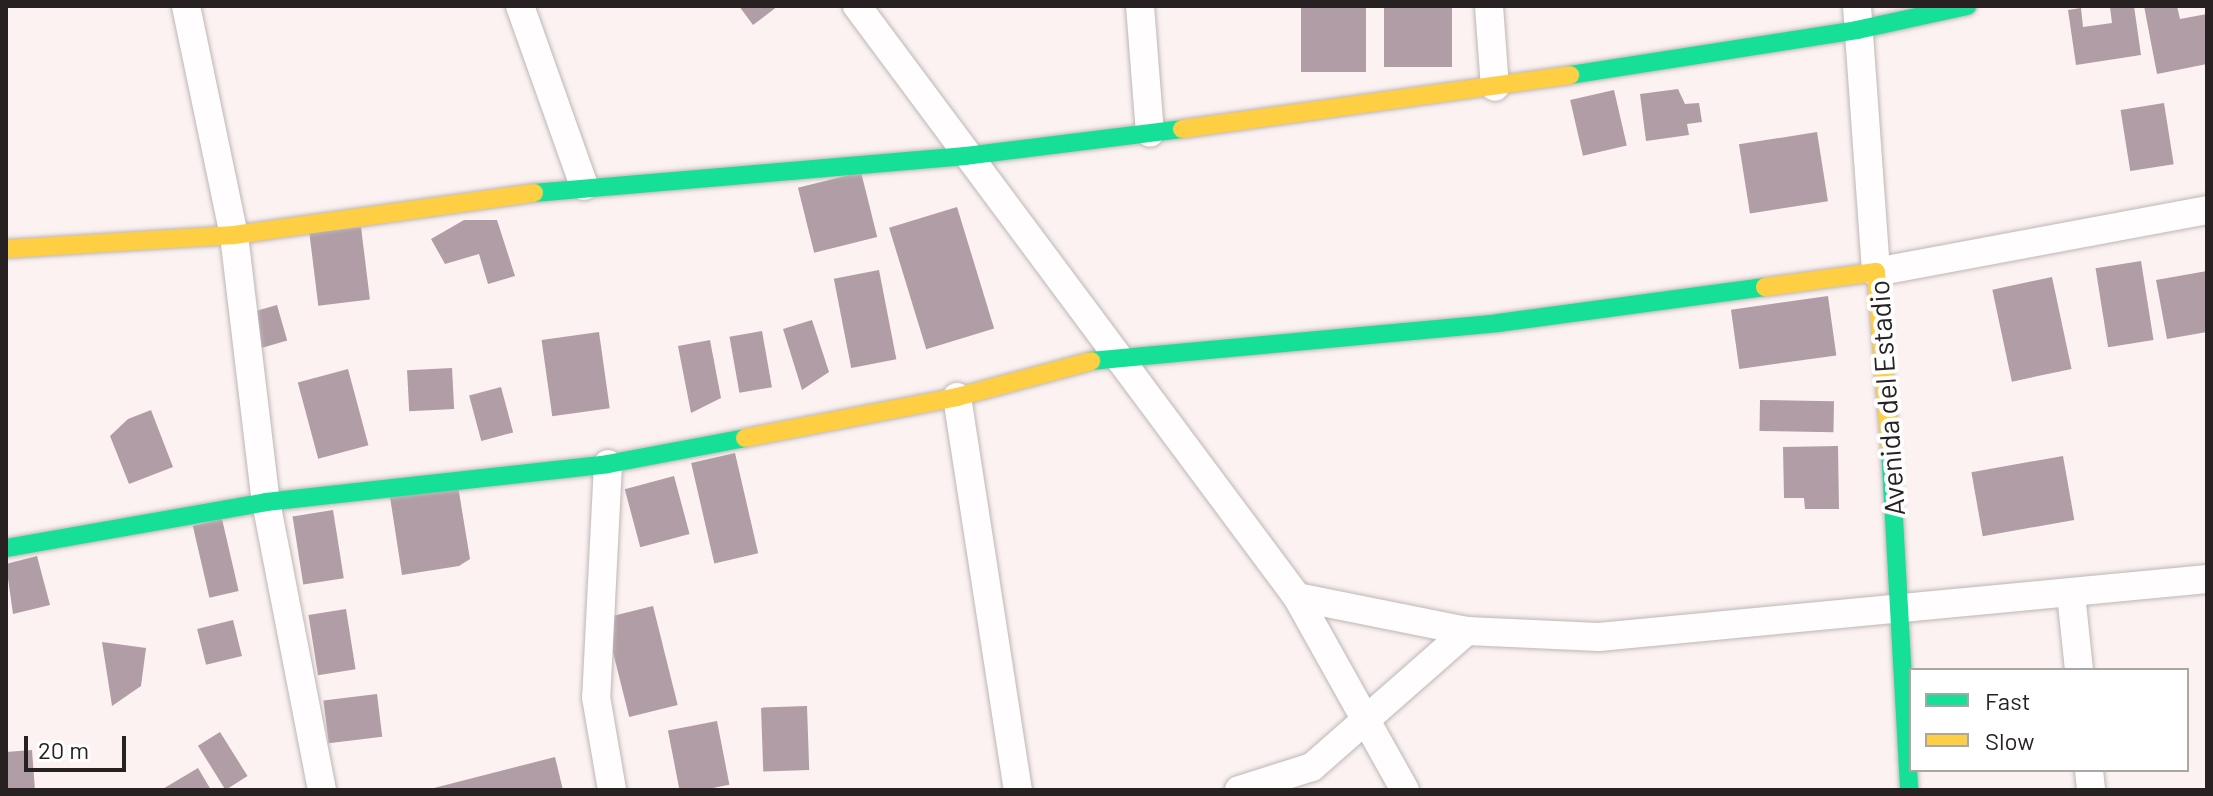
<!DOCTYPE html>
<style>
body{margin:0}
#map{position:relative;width:2213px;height:796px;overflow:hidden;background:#fcf2f2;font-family:Barlow,sans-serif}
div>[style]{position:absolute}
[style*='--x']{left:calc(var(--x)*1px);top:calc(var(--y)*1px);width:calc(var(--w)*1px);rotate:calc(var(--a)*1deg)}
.building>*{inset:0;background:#b19da5;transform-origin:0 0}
.roads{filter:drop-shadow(0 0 2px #beb6b6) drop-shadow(0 0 2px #beb6b6)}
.street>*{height:28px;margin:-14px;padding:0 14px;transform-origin:14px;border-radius:14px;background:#fffdfd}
.fast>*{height:18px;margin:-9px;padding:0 9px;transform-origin:9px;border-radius:9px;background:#16e098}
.slow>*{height:18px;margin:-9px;padding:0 9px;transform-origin:9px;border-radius:9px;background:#ffcf43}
span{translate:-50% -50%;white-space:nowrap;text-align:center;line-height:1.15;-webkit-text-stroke:8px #fff;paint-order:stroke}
.street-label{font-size:28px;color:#282121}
.frame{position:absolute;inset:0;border:8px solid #282121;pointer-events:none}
.legend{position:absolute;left:1909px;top:668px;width:280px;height:104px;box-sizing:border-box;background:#fff;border:2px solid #a9a6a6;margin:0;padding:10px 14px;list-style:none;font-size:24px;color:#282121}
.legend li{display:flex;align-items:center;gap:16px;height:40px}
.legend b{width:40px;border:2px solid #a9a6a6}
.scale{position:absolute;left:24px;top:736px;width:102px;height:36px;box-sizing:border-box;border:4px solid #282121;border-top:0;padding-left:10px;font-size:24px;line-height:28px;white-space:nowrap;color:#282121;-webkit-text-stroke:6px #fff;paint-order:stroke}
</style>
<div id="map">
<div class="building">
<div style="clip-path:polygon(739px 6px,778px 6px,753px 25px)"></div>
<div style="left:1301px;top:6px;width:65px;height:66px"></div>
<div style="left:1384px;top:6px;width:68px;height:61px"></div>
<div style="clip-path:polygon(2134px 6px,2141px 55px,2076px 65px,2068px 10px,2081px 8px,2083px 27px,2112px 23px,2110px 7px)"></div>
<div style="clip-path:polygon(2144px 6px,2177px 6px,2180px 19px,2207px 14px,2207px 64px,2157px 74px)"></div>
<div style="clip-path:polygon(1678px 89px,1685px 104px,1699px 103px,1702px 122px,1687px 124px,1689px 135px,1646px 141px,1640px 94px)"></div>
<div style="left:1614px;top:90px;width:57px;height:45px;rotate:77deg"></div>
<div style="left:2164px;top:103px;width:62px;height:44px;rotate:81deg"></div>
<div style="left:1817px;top:132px;width:70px;height:79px;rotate:81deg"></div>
<div style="left:861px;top:172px;width:67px;height:65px;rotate:76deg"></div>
<div style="left:957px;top:207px;width:127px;height:71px;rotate:73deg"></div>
<div style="clip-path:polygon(464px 220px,497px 220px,515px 276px,488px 284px,479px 254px,445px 264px,431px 239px)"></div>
<div style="left:361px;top:227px;width:73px;height:52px;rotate:83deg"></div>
<div style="left:2141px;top:261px;width:80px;height:46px;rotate:81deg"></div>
<div style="left:879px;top:270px;width:91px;height:46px;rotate:79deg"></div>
<div style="clip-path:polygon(2207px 271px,2207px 332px,2167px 339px,2156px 280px)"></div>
<div style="left:2052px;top:277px;width:94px;height:61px;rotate:78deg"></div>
<div style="left:1828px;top:296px;width:60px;height:98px;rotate:82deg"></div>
<div style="left:277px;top:305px;width:37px;height:33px;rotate:74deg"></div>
<div style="clip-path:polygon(812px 320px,829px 372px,802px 390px,783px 329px)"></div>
<div style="left:762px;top:331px;width:57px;height:33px;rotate:80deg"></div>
<div style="left:599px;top:332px;width:77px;height:58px;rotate:82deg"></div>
<div style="clip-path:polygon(710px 340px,721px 398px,691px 413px,678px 346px)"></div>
<div style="left:452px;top:368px;width:41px;height:45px;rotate:87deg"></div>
<div style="left:348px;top:369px;width:79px;height:52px;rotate:75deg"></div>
<div style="left:501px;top:387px;width:47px;height:33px;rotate:75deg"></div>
<div style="left:1760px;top:400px;width:74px;height:31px;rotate:1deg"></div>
<div style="clip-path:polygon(151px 410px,173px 467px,129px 484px,110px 436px,128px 419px)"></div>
<div style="clip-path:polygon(1838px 446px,1839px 509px,1805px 509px,1804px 498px,1784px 498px,1783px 447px)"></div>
<div style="left:735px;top:453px;width:103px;height:45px;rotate:77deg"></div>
<div style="left:2063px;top:456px;width:65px;height:93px;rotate:80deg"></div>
<div style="left:674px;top:476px;width:60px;height:51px;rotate:75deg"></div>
<div style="clip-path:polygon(458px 486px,470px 559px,459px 566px,402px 575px,390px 497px)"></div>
<div style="left:333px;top:510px;width:69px;height:41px;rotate:81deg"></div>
<div style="left:222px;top:519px;width:74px;height:30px;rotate:77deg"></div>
<div style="clip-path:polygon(37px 556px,50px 605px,13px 614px,6px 564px)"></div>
<div style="left:653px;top:606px;width:102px;height:50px;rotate:76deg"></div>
<div style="left:346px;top:609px;width:61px;height:38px;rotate:81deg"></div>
<div style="left:233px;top:620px;width:37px;height:37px;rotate:76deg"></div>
<div style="clip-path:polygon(102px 642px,146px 648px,141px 686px,112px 706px)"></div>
<div style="left:377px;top:694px;width:43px;height:54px;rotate:83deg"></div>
<div style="left:807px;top:706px;width:64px;height:46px;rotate:88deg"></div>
<div style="left:717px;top:721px;width:65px;height:50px;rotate:79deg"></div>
<div style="left:220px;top:732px;width:52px;height:26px;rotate:58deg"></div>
<div style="clip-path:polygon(32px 750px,35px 790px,6px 790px,6px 752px)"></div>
<div style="clip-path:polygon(555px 757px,563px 790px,430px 790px,430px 789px)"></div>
<div style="clip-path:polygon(198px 768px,211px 790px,161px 790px)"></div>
</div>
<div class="roads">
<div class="street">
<div style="--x:186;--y:6;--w:234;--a:78.2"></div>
<div style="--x:234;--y:235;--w:269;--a:83.2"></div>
<div style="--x:266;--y:502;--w:293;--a:79"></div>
<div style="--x:520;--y:6;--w:191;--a:70.4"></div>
<div style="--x:857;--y:6;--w:737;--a:53.33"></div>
<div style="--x:1297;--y:597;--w:221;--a:60.8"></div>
<div style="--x:1140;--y:6;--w:127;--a:85.5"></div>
<div style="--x:1489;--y:6;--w:81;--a:85.8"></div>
<div style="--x:1857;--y:6;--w:267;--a:85.9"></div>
<div style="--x:1876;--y:272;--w:337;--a:-10.6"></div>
<div style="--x:957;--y:397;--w:398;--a:81.2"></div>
<div style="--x:608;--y:464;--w:233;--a:92.9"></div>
<div style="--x:596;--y:697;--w:94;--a:80.2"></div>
<div style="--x:2071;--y:594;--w:76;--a:84"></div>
<div style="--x:1297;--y:597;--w:173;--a:11.3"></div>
<div style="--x:1467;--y:631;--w:132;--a:2.6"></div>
<div style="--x:1599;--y:637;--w:611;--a:-5.45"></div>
<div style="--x:2089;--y:770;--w:20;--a:84"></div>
<div style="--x:1239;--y:790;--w:77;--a:-17.5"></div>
<div style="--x:1312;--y:767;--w:206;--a:-41.3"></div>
</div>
<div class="fast">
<div style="--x:1570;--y:75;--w:291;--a:-8.9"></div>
<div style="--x:1857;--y:30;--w:113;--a:-12.3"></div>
<div style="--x:534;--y:193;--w:433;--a:-4.9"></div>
<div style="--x:965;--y:156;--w:219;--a:-7.1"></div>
<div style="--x:1091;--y:361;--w:409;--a:-5.3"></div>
<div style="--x:1498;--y:323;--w:269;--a:-7.7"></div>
<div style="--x:1890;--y:447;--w:344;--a:86.8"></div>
<div style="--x:6;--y:548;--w:264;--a:-10"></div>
<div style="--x:266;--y:502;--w:344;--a:-6.3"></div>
<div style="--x:608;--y:464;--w:139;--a:-10.7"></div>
</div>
<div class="slow">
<div style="--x:1182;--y:129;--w:392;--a:-7.9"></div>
<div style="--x:6;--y:249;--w:228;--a:-3.5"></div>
<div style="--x:234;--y:235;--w:303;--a:-8"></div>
<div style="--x:1765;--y:287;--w:112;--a:-7.7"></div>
<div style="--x:1876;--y:272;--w:176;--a:85.4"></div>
<div style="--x:745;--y:438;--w:216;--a:-10.9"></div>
<div style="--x:957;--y:397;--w:139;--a:-15"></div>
</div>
</div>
<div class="street-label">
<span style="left:1886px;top:398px;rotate:-94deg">Avenida del Estadio</span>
</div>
<div class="frame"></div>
<ul class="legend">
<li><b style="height:10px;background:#16e098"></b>Fast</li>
<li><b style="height:10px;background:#ffcf43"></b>Slow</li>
</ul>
<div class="scale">20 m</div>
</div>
